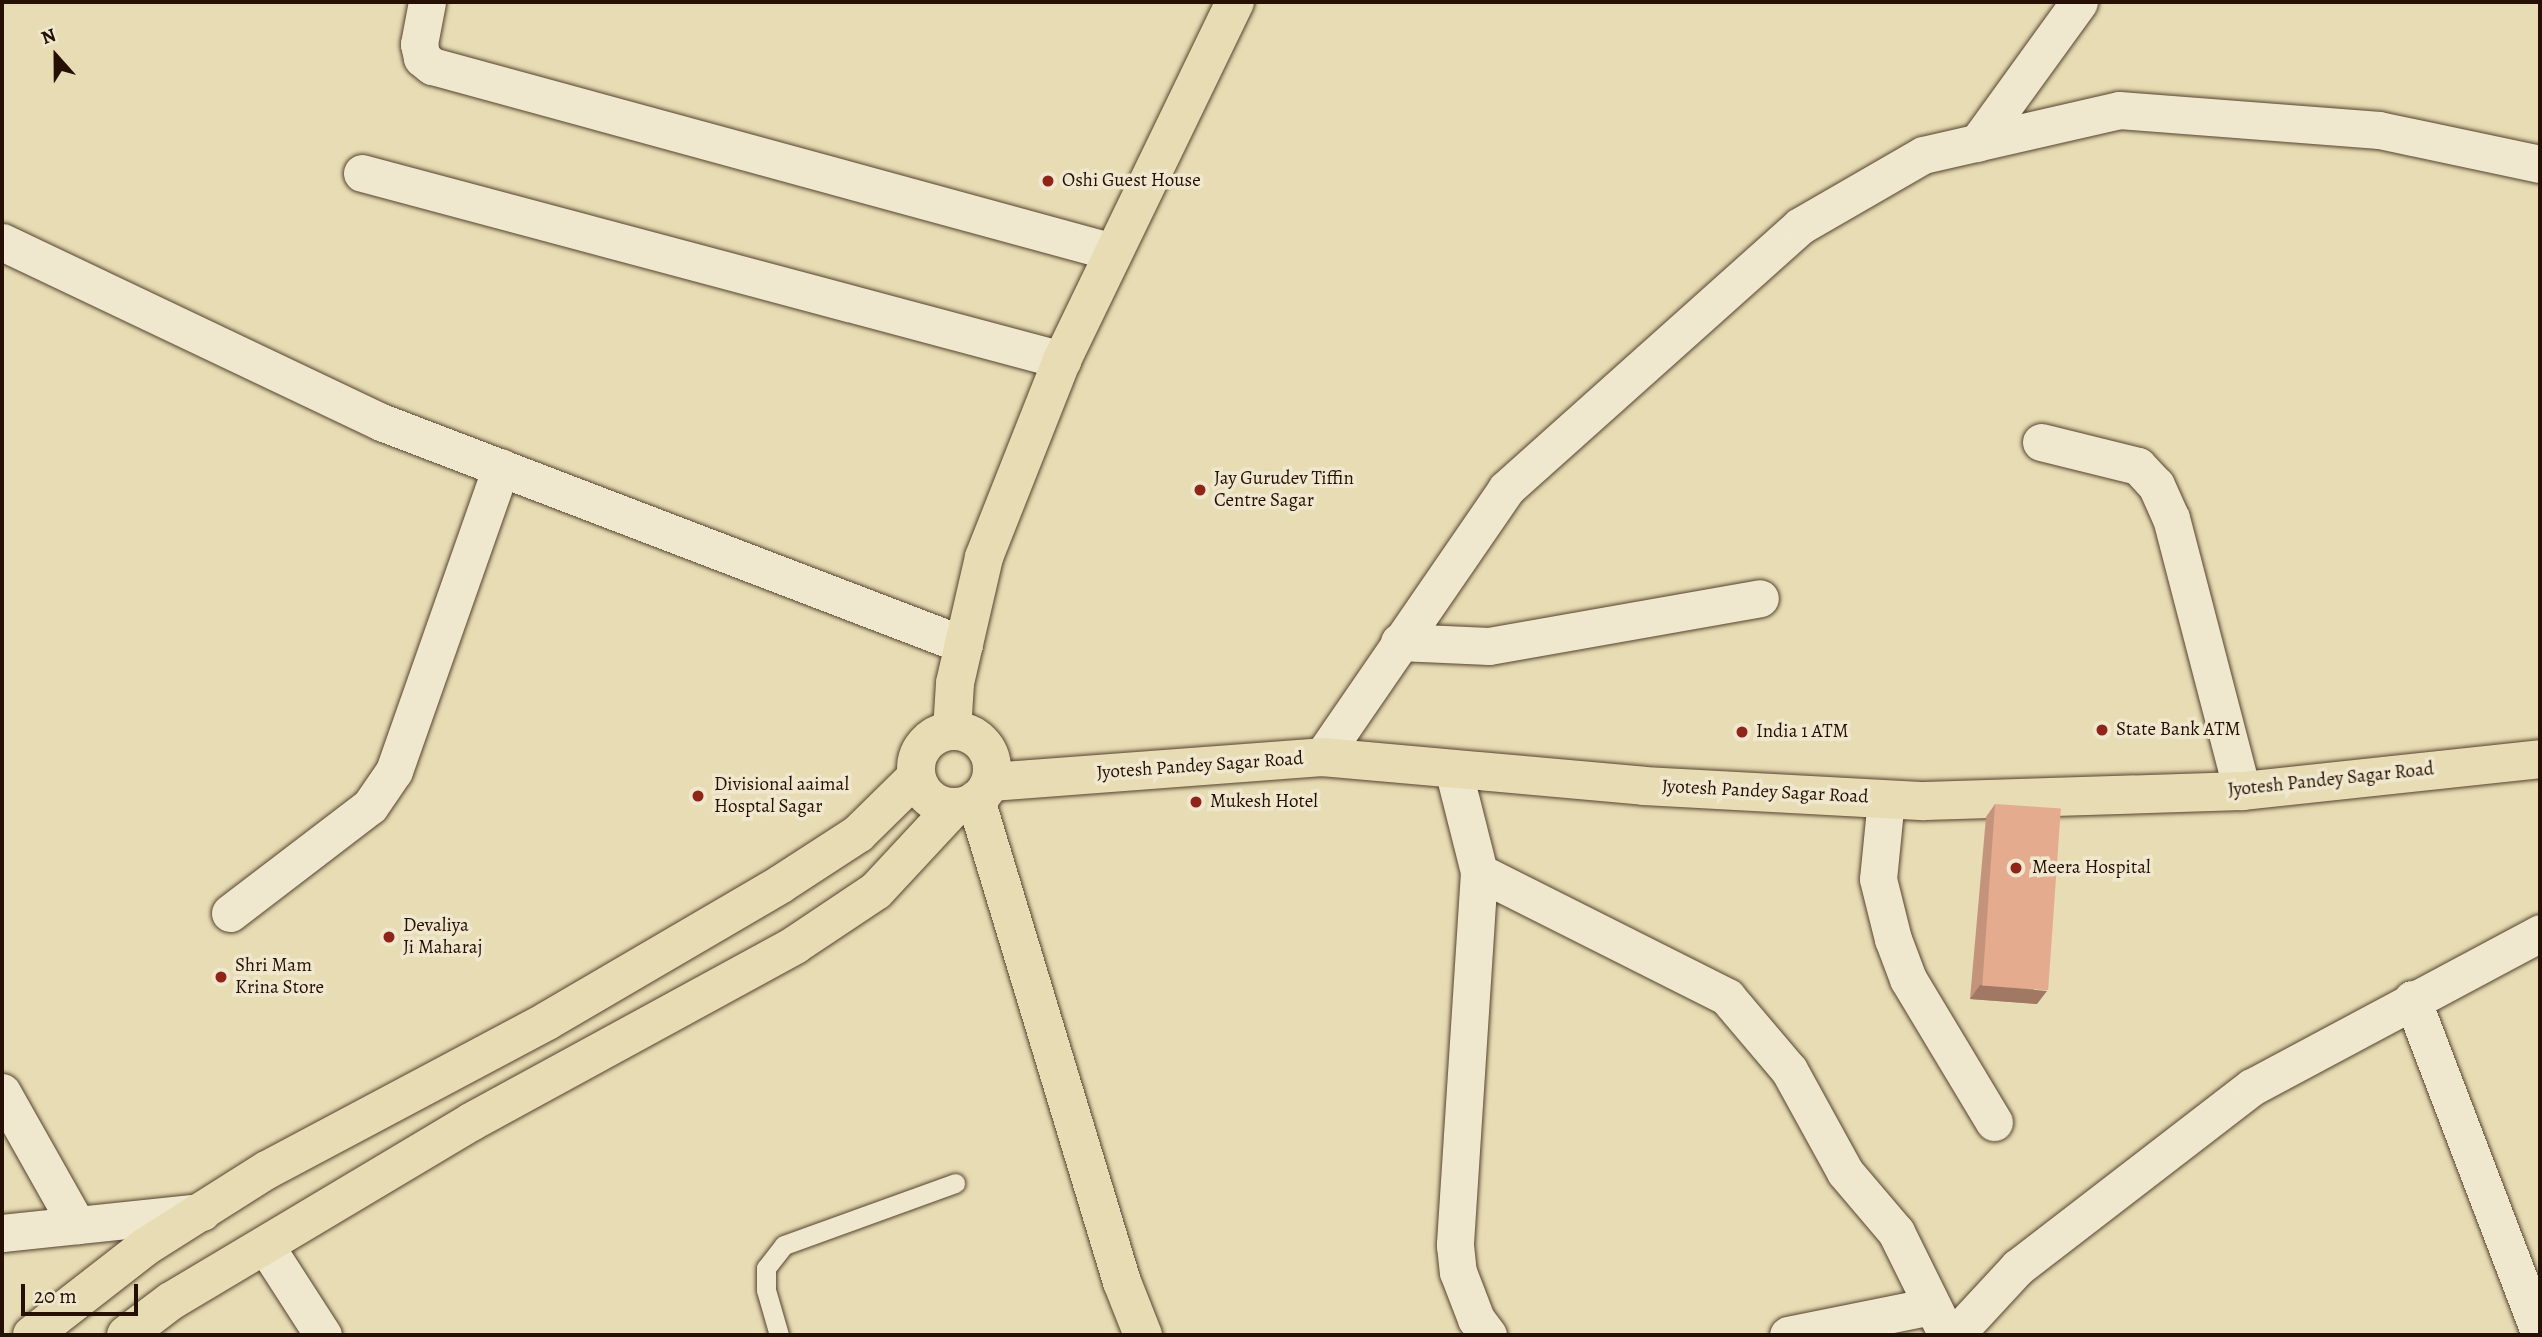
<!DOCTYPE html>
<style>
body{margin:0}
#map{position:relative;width:2542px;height:1337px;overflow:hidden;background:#e7dcb3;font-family:Alegreya,serif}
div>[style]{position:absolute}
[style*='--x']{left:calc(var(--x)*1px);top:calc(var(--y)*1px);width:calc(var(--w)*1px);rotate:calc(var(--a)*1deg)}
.roads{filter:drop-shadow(0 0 2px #56432f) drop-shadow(0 0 2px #56432f)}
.service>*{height:19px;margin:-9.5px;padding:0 9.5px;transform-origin:9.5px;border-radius:9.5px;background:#efe8ce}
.minor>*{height:37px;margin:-18.5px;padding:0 18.5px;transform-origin:18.5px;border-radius:18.5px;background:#efe8ce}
.primary>*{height:38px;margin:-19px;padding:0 19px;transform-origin:19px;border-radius:19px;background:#e7dcb3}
.primary>.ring{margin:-19px;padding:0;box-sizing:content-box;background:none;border:38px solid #e7dcb3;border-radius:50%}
.wall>*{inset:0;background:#c4937b}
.shaded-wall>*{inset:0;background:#a07864}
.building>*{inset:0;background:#e4ab8f;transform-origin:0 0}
.dots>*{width:19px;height:19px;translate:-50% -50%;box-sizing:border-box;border:4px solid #efe8ce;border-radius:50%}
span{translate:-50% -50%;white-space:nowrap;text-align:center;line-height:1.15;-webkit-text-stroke:7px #efe8ce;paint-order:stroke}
.poi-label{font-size:19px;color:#261003}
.left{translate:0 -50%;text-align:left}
.street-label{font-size:19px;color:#261003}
.frame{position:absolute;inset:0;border:4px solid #261003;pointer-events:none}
.north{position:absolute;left:21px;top:21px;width:70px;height:70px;-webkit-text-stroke:5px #efe8ce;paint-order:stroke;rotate:339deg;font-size:19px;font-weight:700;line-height:28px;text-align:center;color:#261003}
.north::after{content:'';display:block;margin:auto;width:24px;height:32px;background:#261003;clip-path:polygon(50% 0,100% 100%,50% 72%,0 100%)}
.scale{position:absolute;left:21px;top:1284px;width:117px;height:32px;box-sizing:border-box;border:4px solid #261003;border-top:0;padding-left:9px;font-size:21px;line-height:24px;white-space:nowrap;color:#261003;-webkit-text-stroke:5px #efe8ce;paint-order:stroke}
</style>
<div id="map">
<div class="roads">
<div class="service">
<div style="--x:779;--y:1335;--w:47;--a:-106.1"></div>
<div style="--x:766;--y:1290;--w:22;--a:-90"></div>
<div style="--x:766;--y:1268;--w:29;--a:-52"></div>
<div style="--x:784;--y:1245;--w:182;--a:-19.9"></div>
</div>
<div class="minor">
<div style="--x:427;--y:2;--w:43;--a:100.8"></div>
<div style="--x:419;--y:44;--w:14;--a:78"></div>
<div style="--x:422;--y:58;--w:13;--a:39"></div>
<div style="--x:432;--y:66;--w:706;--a:15.28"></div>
<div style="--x:1977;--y:143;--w:174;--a:-54.1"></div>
<div style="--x:362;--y:173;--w:725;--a:14.96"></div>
<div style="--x:2;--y:242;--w:420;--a:25.4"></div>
<div style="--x:381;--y:422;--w:624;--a:20.93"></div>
<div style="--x:2041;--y:442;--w:100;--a:13.9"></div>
<div style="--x:2138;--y:466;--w:26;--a:47"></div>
<div style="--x:2156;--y:485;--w:36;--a:66"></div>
<div style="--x:2171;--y:518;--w:282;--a:75.4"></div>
<div style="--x:1399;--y:642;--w:90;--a:2.5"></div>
<div style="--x:1489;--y:646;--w:275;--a:-10"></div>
<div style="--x:1322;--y:757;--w:325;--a:-55.5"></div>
<div style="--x:1506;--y:489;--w:394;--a:-41.8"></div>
<div style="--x:1800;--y:226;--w:142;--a:-30"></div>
<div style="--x:1923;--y:155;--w:201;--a:-12.9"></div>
<div style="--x:2119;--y:110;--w:261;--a:4.4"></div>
<div style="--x:2379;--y:130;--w:165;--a:11.9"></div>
<div style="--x:1453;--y:769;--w:106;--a:75.8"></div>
<div style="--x:1479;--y:872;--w:278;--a:26.7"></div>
<div style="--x:1727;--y:997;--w:96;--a:49.7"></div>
<div style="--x:1789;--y:1070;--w:116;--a:61.2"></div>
<div style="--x:1845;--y:1172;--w:79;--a:49.6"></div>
<div style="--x:1896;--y:1232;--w:115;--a:63.7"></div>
<div style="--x:1886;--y:799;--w:80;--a:95.7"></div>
<div style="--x:1878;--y:879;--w:62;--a:76"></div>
<div style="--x:1893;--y:939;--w:43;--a:69.4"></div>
<div style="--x:1908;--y:979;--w:167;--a:59"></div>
<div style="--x:1479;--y:872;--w:374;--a:93.7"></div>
<div style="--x:1455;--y:1245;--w:27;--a:84"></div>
<div style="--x:1458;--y:1272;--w:50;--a:69"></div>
<div style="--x:1476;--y:1319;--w:20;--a:53"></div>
<div style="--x:230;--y:913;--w:176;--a:-37.4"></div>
<div style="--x:370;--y:806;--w:42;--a:-55.6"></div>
<div style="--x:394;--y:771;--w:322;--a:-70.6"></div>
<div style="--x:2412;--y:999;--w:360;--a:69.1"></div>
<div style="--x:2;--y:1092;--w:153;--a:60.6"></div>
<div style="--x:2;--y:1233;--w:201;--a:-6"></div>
<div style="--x:265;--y:1245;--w:107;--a:57.2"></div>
<div style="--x:1788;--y:1335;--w:147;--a:-11.4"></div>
<div style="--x:1955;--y:1335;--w:93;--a:-47.2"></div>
<div style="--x:2018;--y:1267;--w:295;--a:-37.6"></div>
<div style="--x:2252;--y:1087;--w:327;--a:-28.1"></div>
</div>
<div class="primary">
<div class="ring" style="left:916px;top:731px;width:38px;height:38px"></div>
<div style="--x:952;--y:731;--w:48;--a:-86.4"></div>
<div style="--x:955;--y:683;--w:129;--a:-77"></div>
<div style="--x:984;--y:557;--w:212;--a:-68.4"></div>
<div style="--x:1062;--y:360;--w:398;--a:-64.2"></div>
<div style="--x:991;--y:782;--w:332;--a:-4.3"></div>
<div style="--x:1322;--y:757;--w:323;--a:5.1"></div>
<div style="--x:1644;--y:786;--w:281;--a:3.1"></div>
<div style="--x:1925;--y:801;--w:317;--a:-1.8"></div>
<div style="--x:2242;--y:791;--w:300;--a:-6.1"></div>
<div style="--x:976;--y:800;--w:504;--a:73.15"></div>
<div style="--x:1122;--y:1282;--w:57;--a:68.4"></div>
<div style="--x:32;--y:1335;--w:143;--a:-37.9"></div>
<div style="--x:145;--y:1247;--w:144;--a:-32.3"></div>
<div style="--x:267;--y:1170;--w:317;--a:-28"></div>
<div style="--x:547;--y:1021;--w:271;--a:-30.3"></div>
<div style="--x:781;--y:884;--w:92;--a:-33"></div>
<div style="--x:858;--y:834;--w:81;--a:-44.5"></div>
<div style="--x:126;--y:1335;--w:56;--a:-37.1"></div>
<div style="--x:171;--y:1301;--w:349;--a:-30.8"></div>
<div style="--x:471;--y:1122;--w:369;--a:-28.6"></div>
<div style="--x:795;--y:945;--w:97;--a:-33.7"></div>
<div style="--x:876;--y:891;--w:113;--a:-47.1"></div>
</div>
</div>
<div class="wall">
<div style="clip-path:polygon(1995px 804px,2037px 1004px,1970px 999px,1986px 817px)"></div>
</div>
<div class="shaded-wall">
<div style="clip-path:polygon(1980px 985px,2047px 991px,2037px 1004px,1970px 999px)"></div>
</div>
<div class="building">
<div style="left:1995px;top:804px;width:66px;height:182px;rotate:4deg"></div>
</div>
<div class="dots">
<div style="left:1048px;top:181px;background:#8f2418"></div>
<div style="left:1200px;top:490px;background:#8f2418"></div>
<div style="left:2102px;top:730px;background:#8f2418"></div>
<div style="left:1742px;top:732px;background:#8f2418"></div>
<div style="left:698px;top:796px;background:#8f2418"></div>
<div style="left:1196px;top:802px;background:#8f2418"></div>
<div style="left:2016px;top:868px;background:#8f2418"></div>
<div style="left:389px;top:937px;background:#8f2418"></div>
<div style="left:221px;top:977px;background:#8f2418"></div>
</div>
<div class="poi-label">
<span class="left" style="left:1062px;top:181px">Oshi Guest House</span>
<span class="left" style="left:1214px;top:490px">Jay Gurudev Tiffin<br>Centre Sagar</span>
<span class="left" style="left:2116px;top:730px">State Bank ATM</span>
<span class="left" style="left:1756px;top:732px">India 1 ATM</span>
<span class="left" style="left:714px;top:796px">Divisional aaimal<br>Hosptal Sagar</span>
<span class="left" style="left:1210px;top:802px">Mukesh Hotel</span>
<span class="left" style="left:2032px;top:868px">Meera Hospital</span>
<span class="left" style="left:403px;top:937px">Devaliya<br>Ji Maharaj</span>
<span class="left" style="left:235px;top:977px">Shri Mam<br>Krina Store</span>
</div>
<div class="street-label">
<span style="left:1200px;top:766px;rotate:-4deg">Jyotesh Pandey Sagar Road</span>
<span style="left:2331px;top:780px;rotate:-6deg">Jyotesh Pandey Sagar Road</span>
<span style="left:1765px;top:792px;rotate:3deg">Jyotesh Pandey Sagar Road</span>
</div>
<div class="frame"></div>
<div class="north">N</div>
<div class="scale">20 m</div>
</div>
